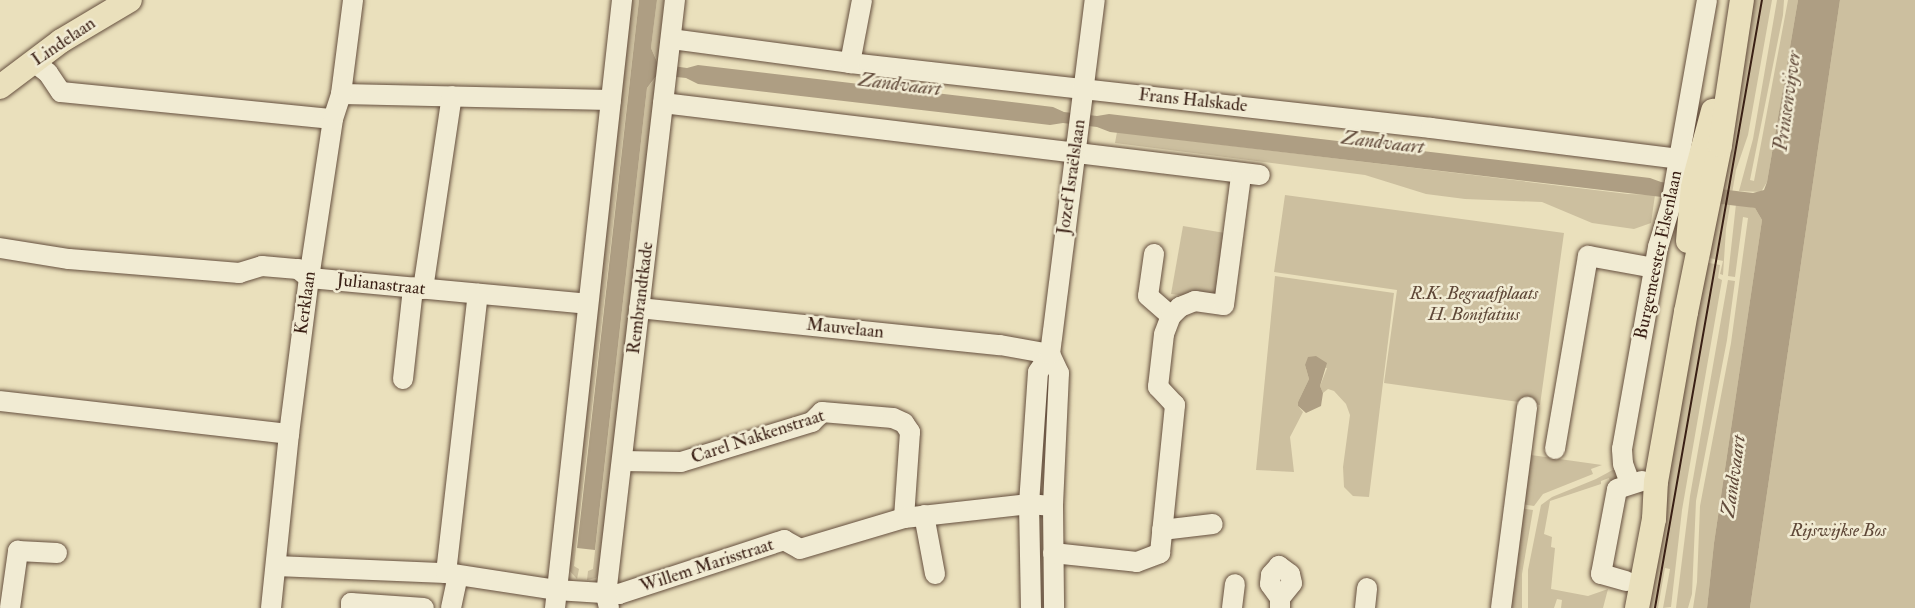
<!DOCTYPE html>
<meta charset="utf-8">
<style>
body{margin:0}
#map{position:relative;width:1915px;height:608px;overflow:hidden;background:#eae0bc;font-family:"IM FELL Double Pica",serif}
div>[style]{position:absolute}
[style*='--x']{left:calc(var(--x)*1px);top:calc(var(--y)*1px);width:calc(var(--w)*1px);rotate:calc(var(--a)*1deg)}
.green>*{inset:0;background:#ccbf9f}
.water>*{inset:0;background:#ae9e83}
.roads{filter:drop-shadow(0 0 2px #654f3e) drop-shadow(0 0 2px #654f3e)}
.minor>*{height:20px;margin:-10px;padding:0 10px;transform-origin:10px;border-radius:10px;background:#f1ebd3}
.major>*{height:24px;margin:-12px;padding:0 12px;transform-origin:12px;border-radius:12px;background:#eae0bc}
.tram>*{height:1.5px;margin:-0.75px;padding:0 0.75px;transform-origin:0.75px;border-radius:0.75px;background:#391f14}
span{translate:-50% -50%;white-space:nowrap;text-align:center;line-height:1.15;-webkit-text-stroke:5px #f1ebd3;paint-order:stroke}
.street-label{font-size:18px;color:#391f14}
.park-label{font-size:18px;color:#5e4737;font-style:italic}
.water-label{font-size:20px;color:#624b3b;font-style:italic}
</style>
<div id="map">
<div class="green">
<div style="clip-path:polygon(631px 0,639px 0,574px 566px,579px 569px,577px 579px,568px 569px)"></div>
<div style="clip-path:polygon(657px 0,664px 0,658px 63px,651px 48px)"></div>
<div style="clip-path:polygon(1750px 0,1772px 0,1748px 135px,1736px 170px,1726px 229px,1723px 275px,1720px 274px,1723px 261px,1705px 257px)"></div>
<div style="clip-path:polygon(1777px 0,1784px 0,1783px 15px,1750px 180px,1754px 181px,1788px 0,1798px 0,1767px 182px,1761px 192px,1739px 191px,1753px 139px)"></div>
<div style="clip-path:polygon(1840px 0,1915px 0,1915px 608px,1750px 608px)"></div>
<div style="clip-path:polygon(657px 76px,601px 551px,603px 552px,600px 572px,596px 578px,587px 580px,588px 571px,593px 569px,647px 88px)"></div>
<div style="clip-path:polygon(1117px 132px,1628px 194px,1655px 195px,1651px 223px,1634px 229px,1592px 223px,1542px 202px,1465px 199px,1426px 194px,1365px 175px,1115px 143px)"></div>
<div style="clip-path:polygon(1285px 195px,1564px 233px,1540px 405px,1384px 383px,1397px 290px,1274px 272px)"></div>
<div style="clip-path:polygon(1736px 204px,1755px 208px,1762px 220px,1714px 543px,1707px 608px,1693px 608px,1697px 582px,1700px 506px,1731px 343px,1748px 218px,1743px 217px,1735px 277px,1728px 276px)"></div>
<div style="clip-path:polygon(1183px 226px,1225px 233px,1219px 295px,1213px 299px,1171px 294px)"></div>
<div style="clip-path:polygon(1704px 262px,1720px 265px,1718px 278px,1722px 280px,1682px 510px,1671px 607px,1663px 608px,1670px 569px,1665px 568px,1658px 608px,1640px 608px)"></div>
<div style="clip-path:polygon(1275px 276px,1394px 293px,1369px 497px,1353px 496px,1344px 487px,1343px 467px,1350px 415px,1346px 404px,1334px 391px,1328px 389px,1323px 393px,1320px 386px,1327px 368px,1305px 365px,1309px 379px,1298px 402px,1298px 406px,1303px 412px,1290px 437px,1294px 472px,1256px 470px)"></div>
<div style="clip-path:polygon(1728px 280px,1735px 281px,1727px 340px,1696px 501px,1692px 594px,1688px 608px,1676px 608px,1690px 496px)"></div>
<div style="clip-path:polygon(1531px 455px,1602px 465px,1591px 469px,1593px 474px,1543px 494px,1534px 506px,1520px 504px,1525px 498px)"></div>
<div style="clip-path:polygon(1620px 466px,1623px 476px,1610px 481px,1609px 478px,1601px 481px,1601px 484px,1550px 501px,1544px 534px,1552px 537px,1551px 547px,1555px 548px,1551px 589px,1588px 596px,1608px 589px,1603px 608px,1561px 608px,1562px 600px,1557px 599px,1554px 608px,1528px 608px,1528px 570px,1541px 505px,1552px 497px,1596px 479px)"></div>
<div style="clip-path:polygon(1518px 508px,1533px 510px,1522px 574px,1522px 608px,1505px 608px)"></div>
</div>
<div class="water">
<div style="clip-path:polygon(639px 0,657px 0,651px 48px,658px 64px,687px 68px,698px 65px,1053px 107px,1064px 112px,1097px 116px,1109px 114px,1650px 178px,1661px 182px,1753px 193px,1764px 190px,1767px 182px,1798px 0,1840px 0,1750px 608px,1707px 608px,1714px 543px,1762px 220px,1755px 208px,1110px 132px,1097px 127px,1063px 123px,1050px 125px,698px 84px,686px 78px,657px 75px,647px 88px,595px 550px,577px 548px)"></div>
<div style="clip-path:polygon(1316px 356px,1327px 363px,1320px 386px,1323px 393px,1321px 406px,1306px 413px,1298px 406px,1298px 402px,1309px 379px,1305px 365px,1308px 357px)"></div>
</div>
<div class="roads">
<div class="minor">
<div style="--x:671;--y:39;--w:181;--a:7.6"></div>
<div style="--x:850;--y:63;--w:585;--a:6.38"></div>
<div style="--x:1431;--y:128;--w:284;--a:7.1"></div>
<div style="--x:34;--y:62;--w:18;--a:38"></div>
<div style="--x:48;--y:73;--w:23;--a:56"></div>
<div style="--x:61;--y:92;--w:273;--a:5.7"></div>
<div style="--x:850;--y:63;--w:64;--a:-79.2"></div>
<div style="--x:341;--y:94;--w:270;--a:1.3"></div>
<div style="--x:663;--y:103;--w:601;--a:6.88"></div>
<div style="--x:0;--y:248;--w:70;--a:9.1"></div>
<div style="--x:69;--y:259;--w:171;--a:4.7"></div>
<div style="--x:239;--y:273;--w:24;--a:-17"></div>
<div style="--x:262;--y:266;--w:36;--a:5"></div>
<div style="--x:298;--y:269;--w:14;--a:39"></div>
<div style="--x:309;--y:278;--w:280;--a:5.3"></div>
<div style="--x:1154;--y:254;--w:42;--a:98.1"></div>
<div style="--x:1148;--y:296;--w:30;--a:41"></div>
<div style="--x:423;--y:289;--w:195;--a:-81.5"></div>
<div style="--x:639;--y:308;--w:363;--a:5.9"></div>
<div style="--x:1000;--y:345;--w:51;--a:10.2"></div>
<div style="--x:1050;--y:354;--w:21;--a:65"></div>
<div style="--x:1059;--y:373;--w:133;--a:92.6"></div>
<div style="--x:1053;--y:506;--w:102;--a:89.4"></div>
<div style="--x:403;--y:379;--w:92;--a:-83.7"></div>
<div style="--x:0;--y:401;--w:291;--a:6.5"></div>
<div style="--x:1555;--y:449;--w:196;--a:-80.3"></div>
<div style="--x:1588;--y:256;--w:67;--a:10.3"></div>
<div style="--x:622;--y:461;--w:59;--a:1"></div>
<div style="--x:681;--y:462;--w:137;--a:-17"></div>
<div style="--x:812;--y:422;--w:14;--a:-45"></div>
<div style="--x:822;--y:412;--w:71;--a:4.8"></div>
<div style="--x:893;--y:418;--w:12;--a:24"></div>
<div style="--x:904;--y:423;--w:11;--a:56"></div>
<div style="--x:910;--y:432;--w:86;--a:94"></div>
<div style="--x:1630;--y:483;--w:20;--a:-110"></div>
<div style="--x:1623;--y:464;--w:15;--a:-94"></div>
<div style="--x:1622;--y:449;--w:205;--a:-79.9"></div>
<div style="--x:1658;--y:247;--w:45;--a:-73.2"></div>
<div style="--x:1671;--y:204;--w:207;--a:-80"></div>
<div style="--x:924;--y:515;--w:60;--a:79.4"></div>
<div style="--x:1162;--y:530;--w:51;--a:-6.7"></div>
<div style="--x:1053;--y:553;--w:84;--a:6.1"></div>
<div style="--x:1137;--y:562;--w:25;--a:-21"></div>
<div style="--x:1160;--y:553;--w:149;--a:-84.2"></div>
<div style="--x:1175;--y:405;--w:25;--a:-133"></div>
<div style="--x:1158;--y:387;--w:53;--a:-83.5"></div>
<div style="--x:1164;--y:334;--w:19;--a:-69"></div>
<div style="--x:1171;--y:316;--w:13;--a:-45"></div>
<div style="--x:1180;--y:307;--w:16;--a:-22"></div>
<div style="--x:1195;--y:301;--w:29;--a:8"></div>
<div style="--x:1224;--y:305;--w:131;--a:-82.5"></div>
<div style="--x:276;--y:566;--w:170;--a:2.4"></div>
<div style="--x:446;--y:573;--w:111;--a:8.8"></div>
<div style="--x:556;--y:590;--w:63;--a:3.6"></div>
<div style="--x:619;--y:594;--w:174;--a:-18.1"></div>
<div style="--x:784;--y:540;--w:18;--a:29"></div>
<div style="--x:800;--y:549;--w:109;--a:-16.6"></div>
<div style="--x:904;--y:518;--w:126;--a:-6.4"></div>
<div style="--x:1029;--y:504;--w:24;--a:5"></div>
<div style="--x:446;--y:573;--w:281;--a:-83.5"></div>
<div style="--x:1626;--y:581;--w:26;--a:-164"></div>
<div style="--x:1601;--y:574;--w:86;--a:-79.3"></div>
<div style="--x:1617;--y:489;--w:26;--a:-18"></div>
<div style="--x:10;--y:608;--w:58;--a:-82"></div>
<div style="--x:18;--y:551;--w:39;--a:3"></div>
<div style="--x:271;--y:608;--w:175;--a:-84.1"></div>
<div style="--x:289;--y:434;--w:157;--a:-82.7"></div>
<div style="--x:309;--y:278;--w:161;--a:-81.4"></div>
<div style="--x:333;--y:119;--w:26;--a:-72"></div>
<div style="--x:341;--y:94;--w:95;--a:-82.7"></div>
<div style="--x:351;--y:608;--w:5;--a:-90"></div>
<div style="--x:351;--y:603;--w:73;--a:3.9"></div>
<div style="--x:451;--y:608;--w:33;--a:-78"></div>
<div style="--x:555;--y:608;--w:612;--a:-83.71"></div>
<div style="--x:609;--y:608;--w:13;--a:-103"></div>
<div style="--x:606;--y:595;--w:599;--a:-83.39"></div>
<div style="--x:1031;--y:608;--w:104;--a:-91.1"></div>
<div style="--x:1029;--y:504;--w:132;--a:-86.1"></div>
<div style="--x:1038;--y:372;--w:22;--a:-56"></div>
<div style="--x:1050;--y:354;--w:357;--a:-82.8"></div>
<div style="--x:1232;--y:608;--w:24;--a:-83"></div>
<div style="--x:1280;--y:608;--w:10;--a:-90"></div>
<div style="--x:1280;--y:598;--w:19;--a:-51"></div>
<div style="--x:1292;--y:583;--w:9;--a:-103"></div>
<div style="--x:1290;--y:574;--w:14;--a:-144"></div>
<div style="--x:1279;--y:566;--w:12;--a:132"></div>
<div style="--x:1271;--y:575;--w:9;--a:96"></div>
<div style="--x:1270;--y:584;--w:17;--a:54"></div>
<div style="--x:1365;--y:608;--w:20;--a:-84"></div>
<div style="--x:1501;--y:608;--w:203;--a:-82.6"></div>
</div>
<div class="major">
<div style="--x:0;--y:87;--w:76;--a:-37"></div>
<div style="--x:61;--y:41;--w:80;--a:-30.7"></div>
<div style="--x:1688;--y:241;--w:56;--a:-84.9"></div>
<div style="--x:1693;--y:185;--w:77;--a:-74.9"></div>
<div style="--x:1637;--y:608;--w:91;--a:-79.2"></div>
<div style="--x:1654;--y:519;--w:37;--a:-87"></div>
<div style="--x:1656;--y:482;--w:173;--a:-80"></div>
<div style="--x:1686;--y:312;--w:170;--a:-78.5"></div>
<div style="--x:1720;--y:145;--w:147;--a:-81.4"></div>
</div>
</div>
<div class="tram">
<div style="--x:1655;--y:608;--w:617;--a:-80.02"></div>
</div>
<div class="street-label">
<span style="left:64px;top:42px;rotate:-34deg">Lindelaan</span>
<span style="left:1193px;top:101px;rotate:6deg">Frans Halskade</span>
<span style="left:1072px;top:177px;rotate:-82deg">Jozef Israëlslaan</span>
<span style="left:1659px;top:255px;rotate:-78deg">Burgemeester Elsenlaan</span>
<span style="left:381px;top:285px;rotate:6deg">Julianastraat</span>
<span style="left:641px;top:298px;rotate:-83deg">Rembrandtkade</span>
<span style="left:306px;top:303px;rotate:-82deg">Kerklaan</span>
<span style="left:845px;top:329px;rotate:6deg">Mauvelaan</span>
<span style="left:758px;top:437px;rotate:-18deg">Carel Nakkenstraat</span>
<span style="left:707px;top:566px;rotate:-18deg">Willem Marisstraat</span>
</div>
<div class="park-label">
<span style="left:1474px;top:305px">R.K. Begraafplaats<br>H. Bonifatius</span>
<span style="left:1838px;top:531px">Rijswijkse Bos</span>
</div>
<div class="water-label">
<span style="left:900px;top:84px;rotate:7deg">Zandvaart</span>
<span style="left:1787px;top:101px;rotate:-82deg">Prinsenvijver</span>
<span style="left:1383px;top:142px;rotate:7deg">Zandvaart</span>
<span style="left:1733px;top:476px;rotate:-82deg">Zandvaart</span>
</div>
</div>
